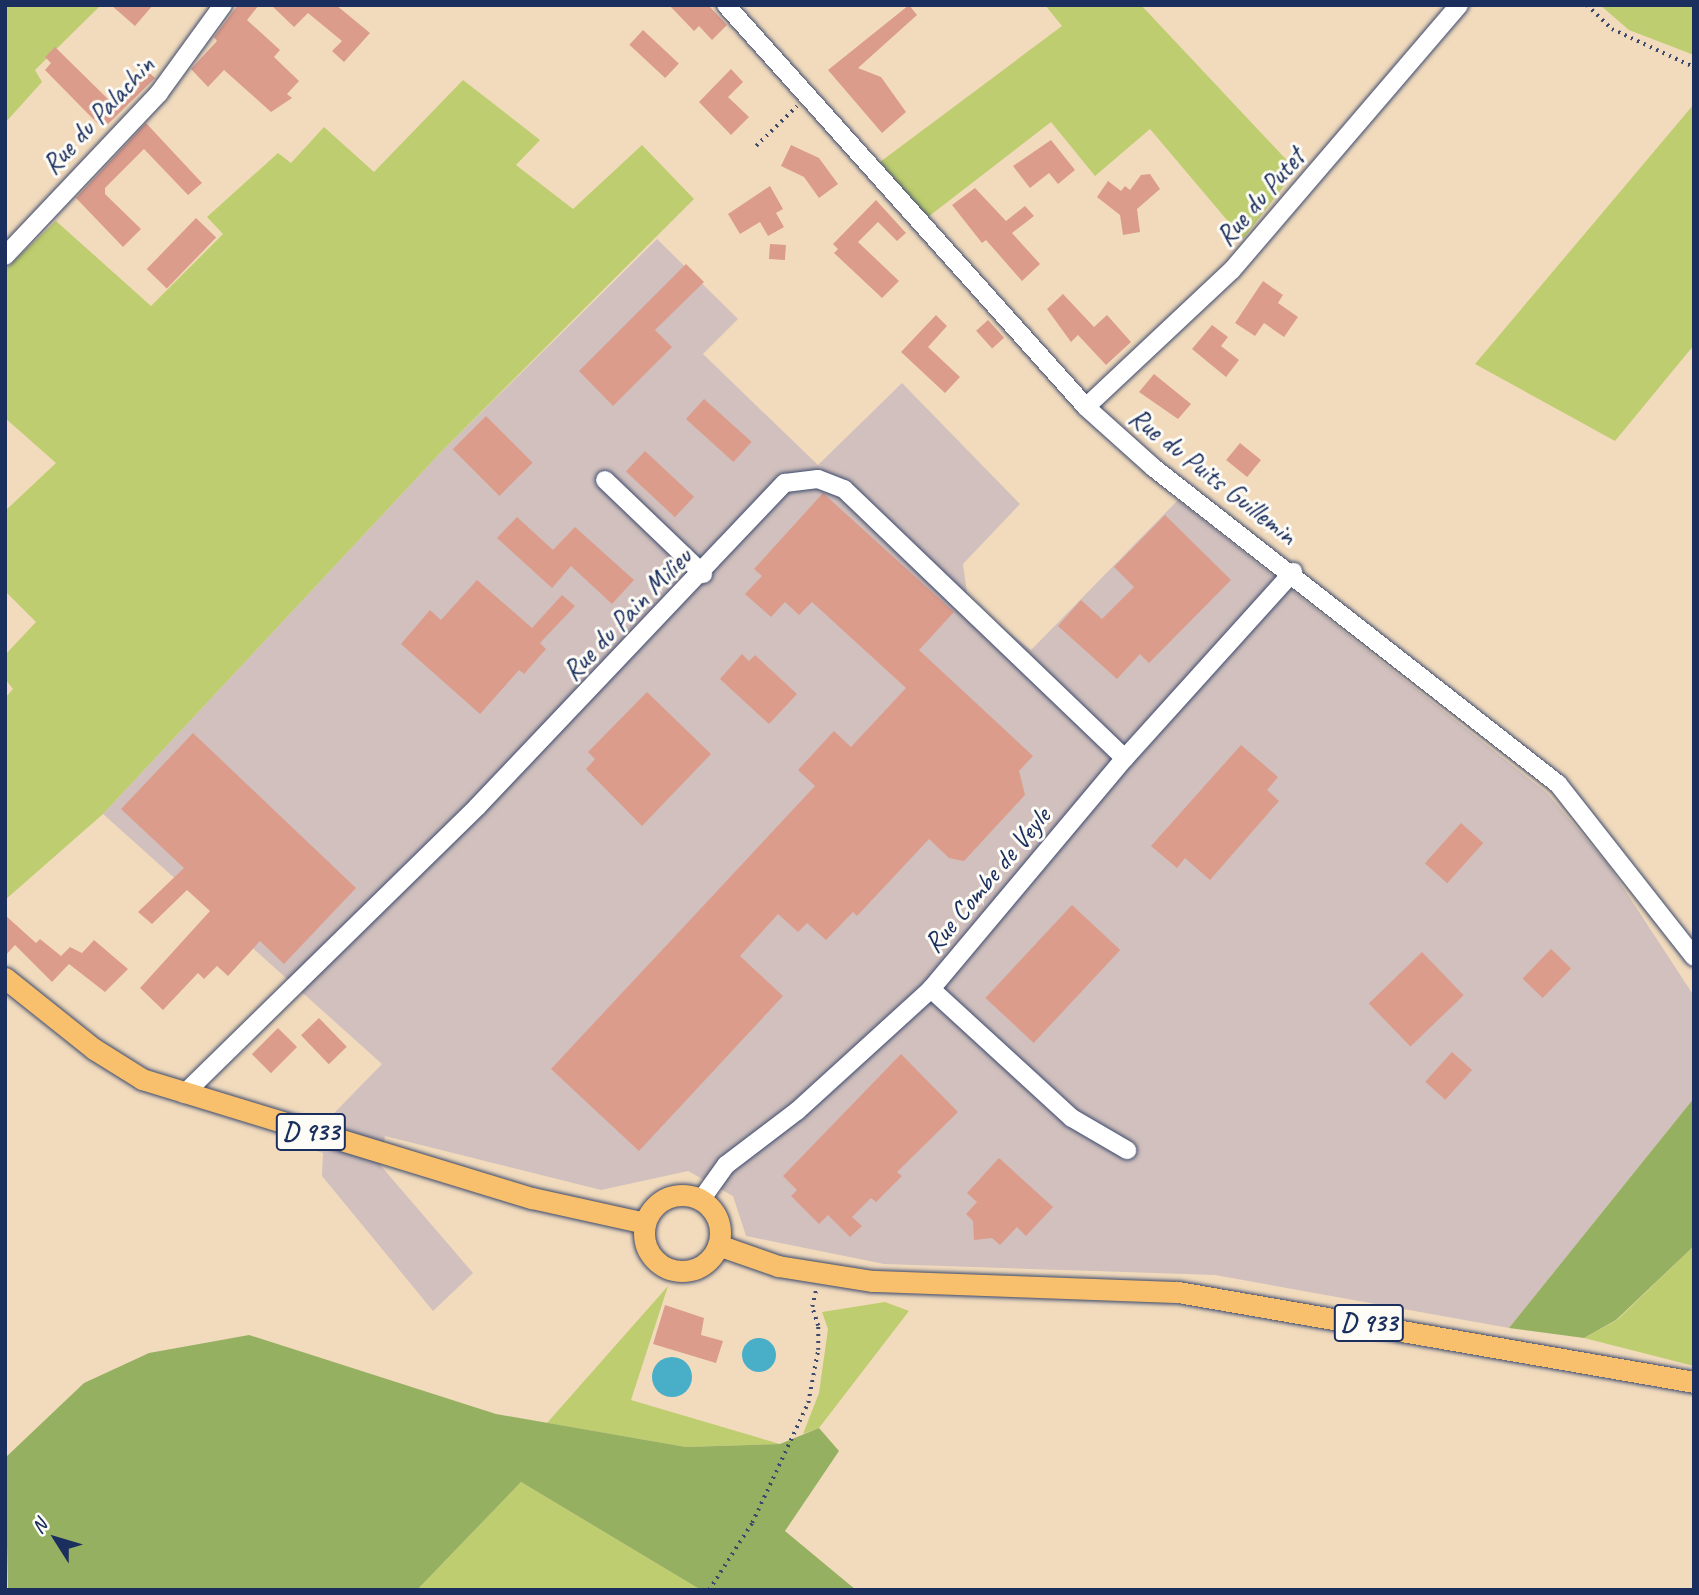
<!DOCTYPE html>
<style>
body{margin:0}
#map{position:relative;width:1699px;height:1595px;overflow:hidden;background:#f2dbbd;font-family:Caveat,sans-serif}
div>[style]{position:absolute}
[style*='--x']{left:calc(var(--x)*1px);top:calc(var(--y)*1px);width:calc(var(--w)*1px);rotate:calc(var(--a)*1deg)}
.industrial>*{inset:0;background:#d1c0bd}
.green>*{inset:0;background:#becd6f}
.forest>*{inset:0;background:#96b062}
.water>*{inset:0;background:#49afc8}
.round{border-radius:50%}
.building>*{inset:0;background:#dc9c8c;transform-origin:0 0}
.path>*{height:3.5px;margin-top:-1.75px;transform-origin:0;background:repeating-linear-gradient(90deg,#3b496c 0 2px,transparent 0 7px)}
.roads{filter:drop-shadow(0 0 2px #3b496c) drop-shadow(0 0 2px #3b496c)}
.minor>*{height:18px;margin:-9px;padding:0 9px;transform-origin:9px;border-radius:9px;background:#fff}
.major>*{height:21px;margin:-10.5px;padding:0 10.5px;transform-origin:10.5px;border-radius:10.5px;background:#f8bf6c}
.major>.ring{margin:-10.5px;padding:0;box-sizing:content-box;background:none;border:21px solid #f8bf6c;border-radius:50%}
span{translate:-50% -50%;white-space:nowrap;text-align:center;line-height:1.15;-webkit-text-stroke:6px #fdfcf7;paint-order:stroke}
.shield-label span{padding:2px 5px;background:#fdfcf7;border:2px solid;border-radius:5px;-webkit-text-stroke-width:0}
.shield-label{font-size:26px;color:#1b2f5e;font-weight:700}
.street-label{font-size:28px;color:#1b2f5e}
.frame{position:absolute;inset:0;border:7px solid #1b2f5e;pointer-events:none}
.north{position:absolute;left:21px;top:1504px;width:70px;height:70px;-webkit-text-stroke:5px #fdfcf7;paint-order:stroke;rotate:307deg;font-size:19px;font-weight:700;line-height:28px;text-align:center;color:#1b2f5e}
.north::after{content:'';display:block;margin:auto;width:24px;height:32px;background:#1b2f5e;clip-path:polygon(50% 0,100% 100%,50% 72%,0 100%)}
</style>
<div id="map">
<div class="industrial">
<div style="clip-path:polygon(657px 239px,738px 319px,703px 354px,818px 465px,902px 383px,1020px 504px,963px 564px,968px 600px,1031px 650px,1178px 500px,1547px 793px,1609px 866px,1694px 996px,1694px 1098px,1509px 1328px,1215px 1275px,884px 1264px,746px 1236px,733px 1196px,688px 1171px,601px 1190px,385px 1136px,381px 1166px,473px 1273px,433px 1311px,322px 1176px,323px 1153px,302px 1146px,382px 1064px,103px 814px,441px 452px)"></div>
</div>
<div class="green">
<div style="clip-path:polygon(5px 5px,100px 6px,35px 70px,42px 82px,5px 123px)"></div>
<div style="clip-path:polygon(1045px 5px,1141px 5px,1296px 170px,1243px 239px,1150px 129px,1095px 176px,1051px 122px,928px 217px,880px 162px,1062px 26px)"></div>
<div style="clip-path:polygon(1600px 5px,1694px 5px,1694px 55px,1629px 30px)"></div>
<div style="clip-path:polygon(463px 80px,540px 140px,516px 165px,573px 209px,642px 145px,694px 199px,441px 452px,103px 814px,5px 900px,5px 698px,13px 689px,5px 679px,5px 655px,36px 622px,5px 591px,5px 511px,56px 463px,5px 418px,5px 270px,56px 221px,151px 306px,223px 234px,207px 217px,278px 153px,291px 163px,324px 127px,374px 172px)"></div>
<div style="clip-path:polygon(1694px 104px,1694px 345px,1615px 441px,1475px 364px)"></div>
<div style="clip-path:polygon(1694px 1246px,1694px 1366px,1584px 1338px,1617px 1320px)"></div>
<div style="clip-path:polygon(668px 1286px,631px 1400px,780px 1444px,686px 1447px,547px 1423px)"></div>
<div style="clip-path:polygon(885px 1302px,909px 1311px,819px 1428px,803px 1434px,819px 1393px,828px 1329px,822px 1312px)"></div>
<div style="clip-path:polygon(521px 1482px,701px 1590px,417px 1590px)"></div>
</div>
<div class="forest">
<div style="clip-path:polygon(1694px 1098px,1694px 1246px,1616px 1320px,1584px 1338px,1509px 1328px)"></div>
<div style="clip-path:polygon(249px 1335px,496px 1414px,686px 1447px,780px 1444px,819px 1428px,839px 1451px,785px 1531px,856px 1590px,701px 1590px,521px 1482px,417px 1590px,8px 1590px,5px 1458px,84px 1383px,149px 1353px)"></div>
</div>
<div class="water">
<div class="round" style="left:742px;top:1338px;width:34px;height:34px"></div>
<div class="round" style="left:652px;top:1357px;width:40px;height:40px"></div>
</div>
<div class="building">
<div style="clip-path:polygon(111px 5px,153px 5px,135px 26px)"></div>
<div style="clip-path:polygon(238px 5px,259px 5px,247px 20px,280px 50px,274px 57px,299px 81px,287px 94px,292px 98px,271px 112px,224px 70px,208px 87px,191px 69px,217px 41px,214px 37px)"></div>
<div style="clip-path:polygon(271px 5px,336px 5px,370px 33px,344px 62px,332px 51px,342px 41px,308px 13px,294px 27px)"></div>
<div style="clip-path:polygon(669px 5px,708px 5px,727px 25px,712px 40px,699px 26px,694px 31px)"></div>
<div style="clip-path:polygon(909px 5px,917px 15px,858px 68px,881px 77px,906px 112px,882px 133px,828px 70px)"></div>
<div style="left:643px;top:30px;width:49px;height:20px;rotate:43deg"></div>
<div style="clip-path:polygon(55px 47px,113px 104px,145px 69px,155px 78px,108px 124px,103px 120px,99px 125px,45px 70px,51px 63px,45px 57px)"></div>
<div style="clip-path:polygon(731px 69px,743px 82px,728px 97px,749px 117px,731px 135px,699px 102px)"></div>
<div style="clip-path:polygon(146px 123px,202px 183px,188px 195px,144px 149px,105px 188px,105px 194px,141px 229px,123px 247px,76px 198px)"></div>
<div style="clip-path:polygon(1051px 140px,1075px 170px,1058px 184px,1049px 173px,1030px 188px,1013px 166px)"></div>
<div style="clip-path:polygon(791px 145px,819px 158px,838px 184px,819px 198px,804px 177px,781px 166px)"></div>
<div style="clip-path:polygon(1150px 174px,1160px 189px,1137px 209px,1140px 232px,1123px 235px,1120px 215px,1097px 197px,1108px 181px,1121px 191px,1125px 186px,1130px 190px,1141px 175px)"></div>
<div style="clip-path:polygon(770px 186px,783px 209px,776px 213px,784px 227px,768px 236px,760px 222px,740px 234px,728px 214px)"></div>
<div style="clip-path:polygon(975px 188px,1006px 221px,1025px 206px,1034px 216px,1012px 233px,1040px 264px,1022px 281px,986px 240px,982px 243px,952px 205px)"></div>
<div style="clip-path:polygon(876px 200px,906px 233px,897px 241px,878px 222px,858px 242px,899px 281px,882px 298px,834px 253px,838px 249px,833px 244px)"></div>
<div style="left:196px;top:218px;width:28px;height:71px;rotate:44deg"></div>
<div style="left:770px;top:244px;width:16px;height:15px;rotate:4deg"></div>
<div style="clip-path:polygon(686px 264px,704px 282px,655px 330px,672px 347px,613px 406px,579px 371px)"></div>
<div style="clip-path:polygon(1263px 281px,1283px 295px,1278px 303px,1298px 317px,1284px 337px,1264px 323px,1255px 336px,1235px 323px)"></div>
<div style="clip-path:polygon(1063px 294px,1094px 327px,1107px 315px,1131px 342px,1106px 365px,1078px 335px,1071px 342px,1047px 309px)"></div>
<div style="clip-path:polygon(936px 315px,947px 326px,928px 347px,960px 377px,945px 393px,901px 352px)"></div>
<div style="left:988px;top:320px;width:24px;height:16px;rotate:48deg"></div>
<div style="clip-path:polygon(1212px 325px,1228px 337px,1221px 346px,1239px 360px,1226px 377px,1192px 349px)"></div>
<div style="clip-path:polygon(1154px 374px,1191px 404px,1178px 419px,1139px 392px)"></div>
<div style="left:704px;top:399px;width:64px;height:27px;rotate:42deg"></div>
<div style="left:486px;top:416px;width:66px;height:47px;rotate:45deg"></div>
<div style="left:1240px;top:443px;width:27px;height:22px;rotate:39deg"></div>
<div style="left:645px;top:451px;width:67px;height:28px;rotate:43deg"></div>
<div style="clip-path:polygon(823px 493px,954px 612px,919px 650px,1033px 756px,1019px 771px,1025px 795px,964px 861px,949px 858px,929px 839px,857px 916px,853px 912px,826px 940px,807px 923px,798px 932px,778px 914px,740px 956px,783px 996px,639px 1151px,551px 1069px,815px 786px,798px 770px,834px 731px,851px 747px,906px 688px,812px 602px,799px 615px,785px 602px,771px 617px,745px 594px,762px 576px,754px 569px)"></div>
<div style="clip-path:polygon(1165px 515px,1231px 580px,1149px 663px,1140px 654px,1117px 679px,1058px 626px,1081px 600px,1102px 619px,1134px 587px,1114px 567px)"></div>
<div style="clip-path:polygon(517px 517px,553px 550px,575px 527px,634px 580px,612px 604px,571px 566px,552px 588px,497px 538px)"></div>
<div style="clip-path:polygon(477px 580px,532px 628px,562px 595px,575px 606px,540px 643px,546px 649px,524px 674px,519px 670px,480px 714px,401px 644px,430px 610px,441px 620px)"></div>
<div style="clip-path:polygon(742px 654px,749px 661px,755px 655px,797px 694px,769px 724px,720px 679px)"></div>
<div style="clip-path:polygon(647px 692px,711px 754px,642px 826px,586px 769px,595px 759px,588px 752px)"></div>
<div style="clip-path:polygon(193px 733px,356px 888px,284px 964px,260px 941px,228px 976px,217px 966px,204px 979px,198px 973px,163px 1010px,140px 988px,210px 911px,187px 890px,152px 924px,138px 912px,184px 868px,121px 809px)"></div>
<div style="clip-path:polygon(1241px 745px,1278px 777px,1267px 790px,1279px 801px,1210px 880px,1185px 858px,1177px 868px,1151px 846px)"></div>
<div style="left:1461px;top:823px;width:30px;height:54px;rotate:42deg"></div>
<div style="left:1072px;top:905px;width:66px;height:127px;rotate:43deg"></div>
<div style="clip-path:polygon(5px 915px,36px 943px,40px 939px,61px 956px,70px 947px,82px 953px,94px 940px,128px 969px,105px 992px,69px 964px,52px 982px,15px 945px,5px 956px)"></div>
<div style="left:1551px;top:949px;width:28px;height:41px;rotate:44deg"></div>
<div style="left:1422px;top:952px;width:60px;height:74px;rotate:46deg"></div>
<div style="left:319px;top:1018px;width:40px;height:25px;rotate:46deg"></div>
<div style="left:278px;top:1028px;width:27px;height:37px;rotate:45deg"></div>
<div style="left:1452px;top:1052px;width:27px;height:40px;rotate:42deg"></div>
<div style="clip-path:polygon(901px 1054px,958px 1112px,897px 1172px,902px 1176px,876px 1202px,871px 1198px,852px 1217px,862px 1226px,850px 1237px,828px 1215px,819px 1224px,791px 1196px,797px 1190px,783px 1176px)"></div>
<div style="clip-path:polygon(999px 1158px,1053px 1207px,1026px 1236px,1017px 1227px,1000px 1245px,992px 1238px,974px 1240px,973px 1221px,966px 1214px,977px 1202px,967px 1193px)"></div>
<div style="clip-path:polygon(665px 1305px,704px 1318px,701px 1335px,723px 1341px,716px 1363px,653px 1344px)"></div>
</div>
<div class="path">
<div style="--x:1587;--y:5;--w:35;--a:44"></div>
<div style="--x:1612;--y:29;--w:90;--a:24.9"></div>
<div style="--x:756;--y:146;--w:57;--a:-44.3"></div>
<div style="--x:709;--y:1590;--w:80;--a:-57.3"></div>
<div style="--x:752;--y:1523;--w:132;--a:-65"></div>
<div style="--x:808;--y:1403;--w:54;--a:-79.3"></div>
<div style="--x:818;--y:1350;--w:24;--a:-90"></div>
<div style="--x:818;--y:1326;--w:20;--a:-108"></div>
<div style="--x:812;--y:1307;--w:17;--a:-77"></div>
</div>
<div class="roads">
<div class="minor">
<div style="--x:726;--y:5;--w:540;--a:48.15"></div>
<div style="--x:1086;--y:407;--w:91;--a:41.9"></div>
<div style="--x:1154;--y:468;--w:513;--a:38.03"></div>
<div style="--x:1558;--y:784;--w:220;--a:51.8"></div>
<div style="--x:5;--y:256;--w:224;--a:-46.6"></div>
<div style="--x:159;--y:93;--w:109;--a:-54"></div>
<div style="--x:1086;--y:407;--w:200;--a:-43.2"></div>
<div style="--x:1232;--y:270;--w:349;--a:-49.4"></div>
<div style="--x:605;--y:480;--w:136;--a:43.8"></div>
<div style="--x:931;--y:989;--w:191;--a:42.5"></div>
<div style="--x:1072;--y:1118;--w:64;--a:30.2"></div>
<div style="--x:184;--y:1094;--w:410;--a:-44.4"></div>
<div style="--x:477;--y:807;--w:447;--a:-46.5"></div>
<div style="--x:785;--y:483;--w:33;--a:-7"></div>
<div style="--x:818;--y:479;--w:28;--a:21"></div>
<div style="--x:844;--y:489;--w:389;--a:43.8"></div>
<div style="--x:701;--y:1200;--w:43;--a:-54.5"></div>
<div style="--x:726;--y:1165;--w:89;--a:-37.3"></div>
<div style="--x:797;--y:1111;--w:181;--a:-42.3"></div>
<div style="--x:931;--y:989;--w:302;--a:-50"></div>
<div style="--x:1125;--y:758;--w:251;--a:-47.9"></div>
</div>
<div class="major">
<div style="--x:5;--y:978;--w:114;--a:38.6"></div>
<div style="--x:94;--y:1049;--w:57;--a:32"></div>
<div style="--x:142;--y:1079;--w:408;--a:17"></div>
<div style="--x:532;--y:1198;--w:116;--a:12.5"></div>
<div class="ring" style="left:644px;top:1195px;width:55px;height:55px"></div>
<div style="--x:718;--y:1245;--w:64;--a:19.3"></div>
<div style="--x:778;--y:1266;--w:96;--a:9"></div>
<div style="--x:873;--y:1281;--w:305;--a:2.1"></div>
<div style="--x:1178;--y:1292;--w:524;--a:9.89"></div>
</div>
</div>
<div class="shield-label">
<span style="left:311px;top:1132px">D 933</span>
<span style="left:1369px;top:1323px">D 933</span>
</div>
<div class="street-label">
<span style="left:98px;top:115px;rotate:-47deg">Rue du Palachin</span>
<span style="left:1260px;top:197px;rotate:-49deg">Rue du Putet</span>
<span style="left:1213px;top:476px;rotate:38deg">Rue du Puits Guillemin</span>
<span style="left:627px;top:614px;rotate:-46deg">Rue du Pain Milieu</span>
<span style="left:987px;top:880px;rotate:-50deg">Rue Combe de Veyle</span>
</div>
<div class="frame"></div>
<div class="north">N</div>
</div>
